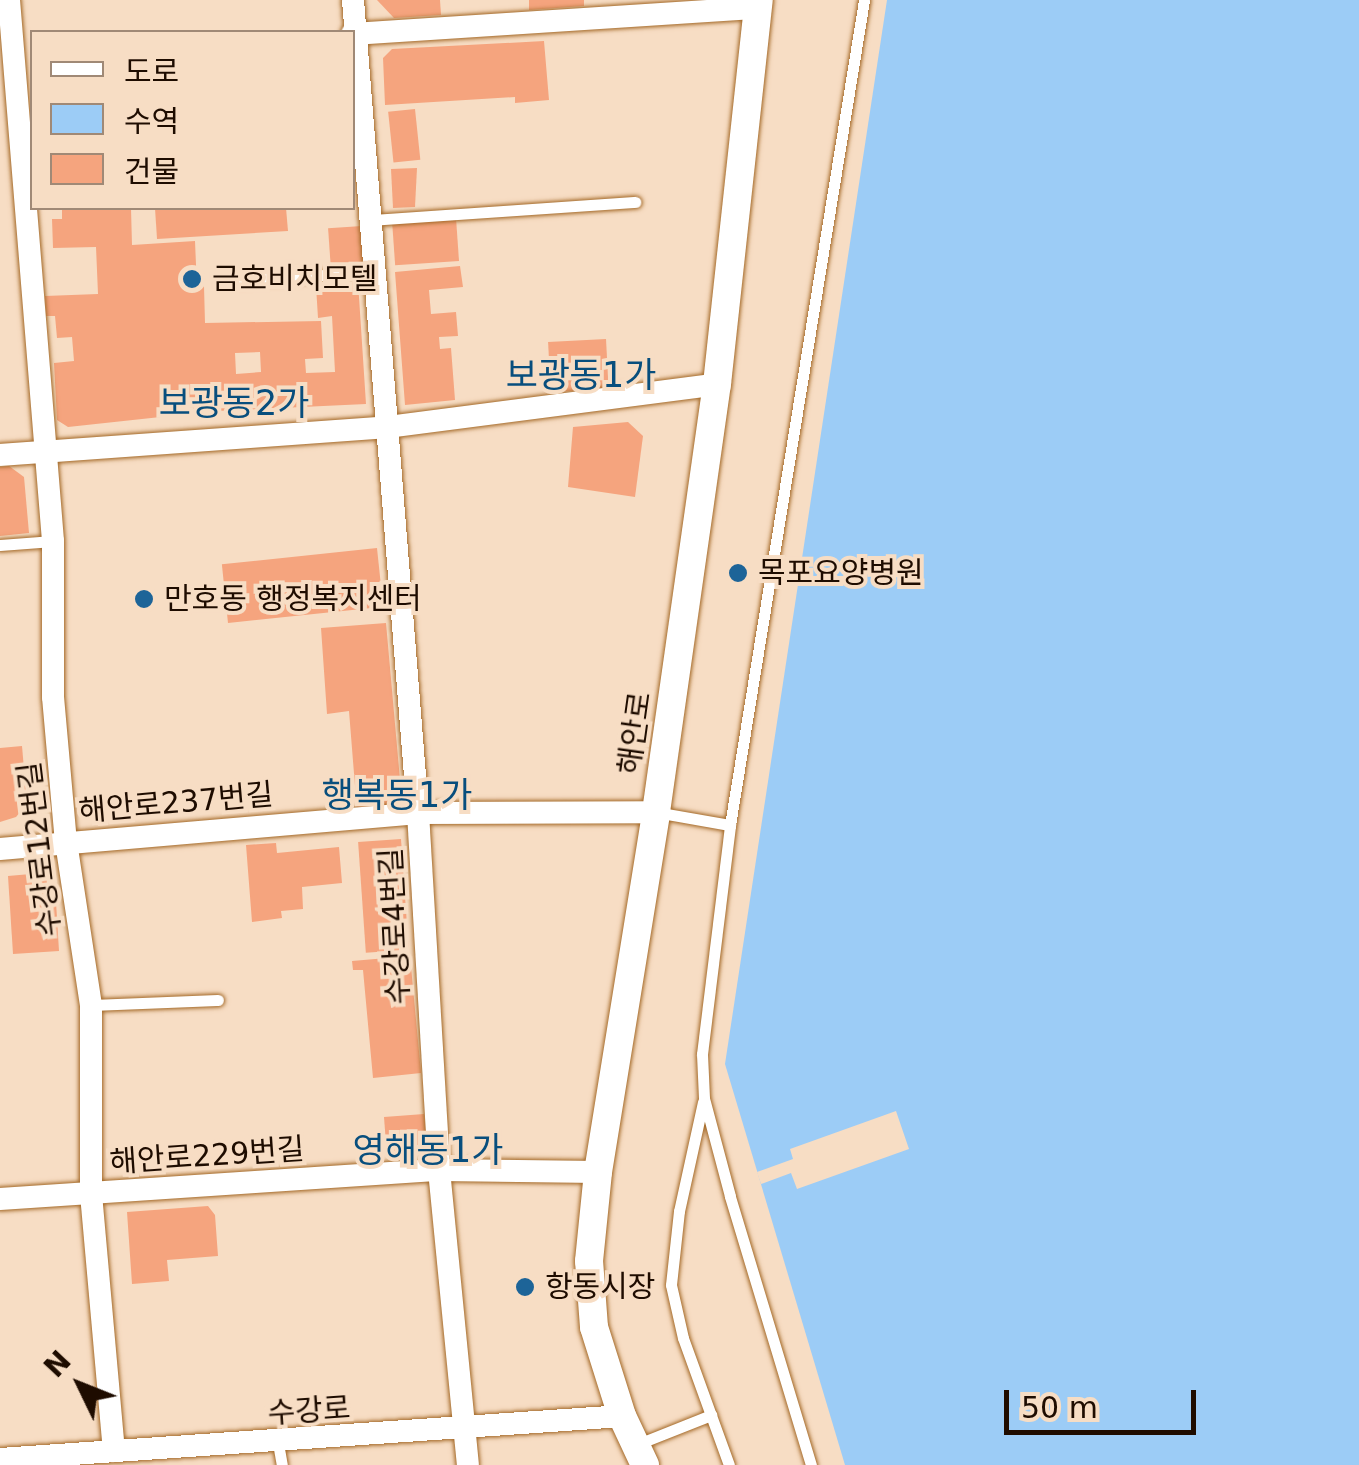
<!DOCTYPE html>
<meta charset="utf-8">
<style>
body{margin:0}
#map{position:relative;width:1359px;height:1465px;overflow:hidden;background:#f7ddc4;font-family:"DejaVu Sans","Noto Sans KR",sans-serif}
div>[style]{position:absolute}
[style*='--x']{left:calc(var(--x)*1px);top:calc(var(--y)*1px);width:calc(var(--w)*1px);rotate:calc(var(--a)*1deg)}
.water>*{inset:0;background:#9cccf6}
.pier>*{inset:0;background:#f7ddc4}
.building>*{inset:0;background:#f5a47e;transform-origin:0 0}
.roads{filter:drop-shadow(0 0 2px #a46927) drop-shadow(0 0 2px #a46927)}
.service>*{height:11px;margin:-5.5px;padding:0 5.5px;transform-origin:5.5px;border-radius:5.5px;background:#fff}
.minor>*{height:22px;margin:-11px;padding:0 11px;transform-origin:11px;border-radius:11px;background:#fff}
.tertiary>*{height:28px;margin:-14px;padding:0 14px;transform-origin:14px;border-radius:14px;background:#fff}
.dots>*{width:28px;height:28px;translate:-50% -50%;box-sizing:border-box;border:5px solid #f7ddc4;border-radius:50%}
span{translate:-50% -50%;white-space:nowrap;text-align:center;line-height:1.15;-webkit-text-stroke:8px #f7ddc4;paint-order:stroke}
.poi-label{font-size:30px;color:#1e0c00}
.left{translate:0 -50%;text-align:left}
.street-label{font-size:30px;color:#1e0c00}
.quarter-label{font-size:35px;color:#084e7d}
.legend{position:absolute;left:30px;top:30px;width:325px;height:180px;box-sizing:border-box;background:#f7ddc4;border:2px solid #a08976;margin:0;padding:12px 18px;list-style:none;font-size:30px;color:#1e0c00}
.legend li{display:flex;align-items:center;gap:20px;height:50px}
.legend b{width:50px;border:2px solid #a08976}
.north{position:absolute;left:30px;top:1335px;width:100px;height:100px;-webkit-text-stroke:8px #f7ddc4;paint-order:stroke;rotate:313deg;font-size:28px;font-weight:700;line-height:40px;text-align:center;color:#1e0c00}
.north::after{content:'';display:block;margin:auto;width:35px;height:45px;background:#1e0c00;clip-path:polygon(50% 0,100% 100%,50% 72%,0 100%)}
.scale{position:absolute;left:1004px;top:1390px;width:192px;height:45px;box-sizing:border-box;border:5px solid #1e0c00;border-top:0;padding-left:12px;font-size:30px;line-height:35px;white-space:nowrap;color:#1e0c00;-webkit-text-stroke:8px #f7ddc4;paint-order:stroke}
</style>
<div id="map">
<div class="water">
<div style="clip-path:polygon(887px 0,1359px 0,1359px 1465px,845px 1465px,725px 1064px)"></div>
</div>
<div class="pier">
<div style="clip-path:polygon(896px 1111px,909px 1149px,797px 1189px,791px 1173px,761px 1184px,757px 1172px,793px 1159px,790px 1149px)"></div>
</div>
<div class="building">
<div style="clip-path:polygon(377px 0,440px 0,441px 15px,394px 18px)"></div>
<div style="clip-path:polygon(529px 0,584px 0,584px 6px,529px 10px)"></div>
<div style="clip-path:polygon(544px 41px,549px 100px,515px 103px,515px 97px,385px 105px,383px 58px,392px 49px)"></div>
<div style="left:415px;top:109px;width:51px;height:27px;rotate:84deg"></div>
<div style="clip-path:polygon(417px 168px,415px 207px,393px 208px,391px 169px)"></div>
<div style="clip-path:polygon(evenodd,62px 208px,131px 208px,132px 245px,195px 241px,197px 288px,204px 286px,205px 323px,321px 321px,323px 358px,305px 359px,306px 373px,335px 372px,332px 316px,318px 318px,316px 286px,358px 282px,366px 404px,216px 411px,68px 427px,57px 420px,54px 363px,74px 361px,72px 337px,57px 338px,55px 316px,46px 316px,45px 296px,98px 294px,96px 247px,53px 248px,52px 219px,62px 219px,62px 208px,260px 352px,261px 372px,236px 374px,235px 353px,260px 352px)"></div>
<div style="clip-path:polygon(155px 208px,286px 208px,288px 231px,157px 239px)"></div>
<div style="left:456px;top:218px;width:43px;height:64px;rotate:86deg"></div>
<div style="left:362px;top:226px;width:41px;height:34px;rotate:86deg"></div>
<div style="clip-path:polygon(460px 266px,463px 287px,429px 290px,431px 314px,456px 312px,458px 336px,439px 337px,440px 349px,451px 348px,455px 400px,405px 405px,395px 272px)"></div>
<div style="left:606px;top:339px;width:50px;height:58px;rotate:87deg"></div>
<div style="clip-path:polygon(628px 422px,643px 436px,635px 497px,568px 487px,573px 427px)"></div>
<div style="clip-path:polygon(9px 466px,24px 477px,29px 533px,0 536px,0 467px)"></div>
<div style="left:377px;top:548px;width:59px;height:156px;rotate:84deg"></div>
<div style="clip-path:polygon(386px 623px,401px 791px,383px 809px,357px 811px,349px 711px,327px 714px,321px 628px)"></div>
<div style="clip-path:polygon(22px 746px,27px 804px,16px 817px,0 822px,0 748px)"></div>
<div style="left:401px;top:839px;width:111px;height:43px;rotate:86deg"></div>
<div style="clip-path:polygon(276px 843px,277px 853px,339px 847px,342px 883px,302px 887px,303px 909px,281px 911px,282px 918px,252px 922px,246px 845px)"></div>
<div style="clip-path:polygon(42px 873px,55px 886px,59px 951px,13px 954px,8px 876px)"></div>
<div style="clip-path:polygon(410px 956px,421px 1073px,373px 1078px,363px 970px,353px 970px,352px 961px)"></div>
<div style="clip-path:polygon(424px 1114px,427px 1139px,412px 1155px,387px 1157px,384px 1117px)"></div>
<div style="clip-path:polygon(208px 1206px,215px 1215px,218px 1256px,167px 1260px,169px 1281px,132px 1284px,127px 1212px)"></div>
</div>
<div class="roads">
<div class="service">
<div style="--x:371;--y:220;--w:265;--a:-3.9"></div>
<div style="--x:223;--y:281;--w:152;--a:-3.4"></div>
<div style="--x:0;--y:545;--w:53;--a:-4.3"></div>
<div style="--x:656;--y:812;--w:75;--a:10"></div>
<div style="--x:91;--y:1005;--w:127;--a:-2.3"></div>
<div style="--x:703;--y:1102;--w:112;--a:102.4"></div>
<div style="--x:679;--y:1211;--w:74;--a:96.2"></div>
<div style="--x:671;--y:1285;--w:54;--a:77.2"></div>
<div style="--x:683;--y:1338;--w:135;--a:70.1"></div>
<div style="--x:278;--y:1443;--w:22;--a:80"></div>
<div style="--x:638;--y:1444;--w:79;--a:-21.7"></div>
<div style="--x:811;--y:1465;--w:281;--a:-106.8"></div>
<div style="--x:730;--y:1196;--w:101;--a:-104.9"></div>
<div style="--x:704;--y:1098;--w:44;--a:-92.6"></div>
<div style="--x:702;--y:1054;--w:231;--a:-83"></div>
<div style="--x:730;--y:825;--w:836;--a:-80.77"></div>
</div>
<div class="minor">
<div style="--x:9;--y:0;--w:543;--a:85.35"></div>
<div style="--x:53;--y:541;--w:156;--a:90"></div>
<div style="--x:53;--y:697;--w:146;--a:84.9"></div>
<div style="--x:66;--y:842;--w:165;--a:81.3"></div>
<div style="--x:91;--y:1005;--w:189;--a:90"></div>
<div style="--x:91;--y:1194;--w:258;--a:84.9"></div>
<div style="--x:353;--y:0;--w:816;--a:85.43"></div>
<div style="--x:418;--y:813;--w:358;--a:86.6"></div>
<div style="--x:439;--y:1170;--w:296;--a:84.4"></div>
<div style="--x:352;--y:34;--w:407;--a:-3.7"></div>
<div style="--x:0;--y:455;--w:389;--a:-4.1"></div>
<div style="--x:388;--y:427;--w:332;--a:-7.4"></div>
<div style="--x:0;--y:849;--w:420;--a:-4.9"></div>
<div style="--x:418;--y:813;--w:238;--a:-0.2"></div>
<div style="--x:0;--y:1199;--w:440;--a:-3.8"></div>
<div style="--x:439;--y:1170;--w:159;--a:0.7"></div>
<div style="--x:0;--y:1459;--w:623;--a:-3.95"></div>
</div>
<div class="tertiary">
<div style="--x:645;--y:1465;--w:54;--a:-115.1"></div>
<div style="--x:622;--y:1416;--w:93;--a:-107.5"></div>
<div style="--x:594;--y:1327;--w:66;--a:-94.3"></div>
<div style="--x:589;--y:1261;--w:89;--a:-84.2"></div>
<div style="--x:598;--y:1172;--w:365;--a:-80.8"></div>
<div style="--x:656;--y:812;--w:432;--a:-81.9"></div>
<div style="--x:717;--y:384;--w:386;--a:-83.8"></div>
</div>
</div>
<div class="dots">
<div style="left:192px;top:279px;background:#1d6498"></div>
<div style="left:738px;top:573px;background:#1d6498"></div>
<div style="left:144px;top:599px;background:#1d6498"></div>
<div style="left:525px;top:1287px;background:#1d6498"></div>
</div>
<div class="poi-label">
<span class="left" style="left:212px;top:279px">금호비치모텔</span>
<span class="left" style="left:758px;top:573px">목포요양병원</span>
<span class="left" style="left:164px;top:599px">만호동 행정복지센터</span>
<span class="left" style="left:545px;top:1287px">항동시장</span>
</div>
<div class="street-label">
<span style="left:635px;top:733px;rotate:-82deg">해안로</span>
<span style="left:176px;top:803px;rotate:-5deg">해안로237번길</span>
<span style="left:40px;top:849px;rotate:-97deg">수강로12번길</span>
<span style="left:395px;top:926px;rotate:-93deg">수강로4번길</span>
<span style="left:207px;top:1156px;rotate:-4deg">해안로229번길</span>
<span style="left:309px;top:1411px;rotate:-4deg">수강로</span>
</div>
<div class="quarter-label">
<span style="left:581px;top:375px">보광동1가</span>
<span style="left:234px;top:403px">보광동2가</span>
<span style="left:397px;top:795px">행복동1가</span>
<span style="left:428px;top:1150px">영해동1가</span>
</div>
<ul class="legend">
<li><b style="height:12px;background:#fff"></b>도로</li>
<li><b style="height:28px;background:#9cccf6"></b>수역</li>
<li><b style="height:28px;background:#f5a47e"></b>건물</li>
</ul>
<div class="north">N</div>
<div class="scale">50 m</div>
</div>
